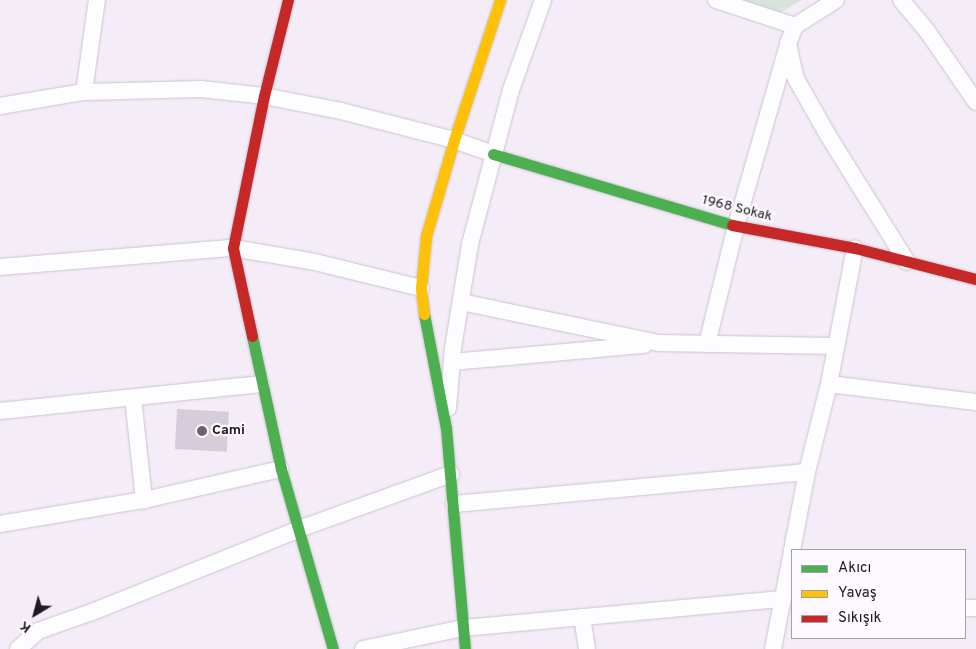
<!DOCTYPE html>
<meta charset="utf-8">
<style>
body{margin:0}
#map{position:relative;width:976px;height:649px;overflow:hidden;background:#f4ecf7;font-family:Overpass,sans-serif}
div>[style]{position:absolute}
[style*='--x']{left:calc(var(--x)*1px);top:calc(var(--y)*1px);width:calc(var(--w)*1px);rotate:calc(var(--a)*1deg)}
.green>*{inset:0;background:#d7e4dc}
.building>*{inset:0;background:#d5cdd9;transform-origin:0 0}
.roads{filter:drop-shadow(0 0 1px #cbc4ce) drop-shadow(0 0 1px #cbc4ce)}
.street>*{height:16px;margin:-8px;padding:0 8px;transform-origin:8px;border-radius:8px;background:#fdfcfe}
.fast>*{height:11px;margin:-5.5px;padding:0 5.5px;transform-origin:5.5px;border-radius:5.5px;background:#4caf50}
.slow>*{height:11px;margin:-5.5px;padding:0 5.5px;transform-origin:5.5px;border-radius:5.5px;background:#ffc107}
.jam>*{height:11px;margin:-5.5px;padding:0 5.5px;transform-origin:5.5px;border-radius:5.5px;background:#c62828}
.dots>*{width:14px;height:14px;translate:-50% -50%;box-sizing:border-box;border:2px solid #fdf9fe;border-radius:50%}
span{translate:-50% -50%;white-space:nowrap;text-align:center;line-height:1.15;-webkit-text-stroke:4.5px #fdf9fe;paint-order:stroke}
.street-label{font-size:14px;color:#201922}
.poi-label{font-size:14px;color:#201922;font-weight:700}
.left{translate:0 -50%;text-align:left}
.legend{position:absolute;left:791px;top:549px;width:175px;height:90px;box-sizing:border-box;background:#fdf9fe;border:1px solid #a59fa6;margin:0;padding:6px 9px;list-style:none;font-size:15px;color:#201922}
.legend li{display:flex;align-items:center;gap:10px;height:25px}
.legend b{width:25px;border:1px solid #a59fa6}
.north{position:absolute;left:10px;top:589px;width:50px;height:50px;-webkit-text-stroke:4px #fdf9fe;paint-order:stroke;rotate:217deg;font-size:14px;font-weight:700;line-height:20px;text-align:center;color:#201922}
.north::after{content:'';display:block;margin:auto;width:18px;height:22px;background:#201922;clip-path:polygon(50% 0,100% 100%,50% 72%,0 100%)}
</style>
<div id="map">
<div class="green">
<div style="clip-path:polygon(742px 0,802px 0,781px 12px)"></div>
</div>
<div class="building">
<div style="left:177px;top:409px;width:52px;height:40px;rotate:3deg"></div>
</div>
<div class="roads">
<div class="street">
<div style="--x:716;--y:0;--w:83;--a:18.2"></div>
<div style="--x:836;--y:0;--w:49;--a:147.6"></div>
<div style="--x:795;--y:26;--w:18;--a:112"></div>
<div style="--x:788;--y:43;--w:35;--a:78"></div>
<div style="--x:795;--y:77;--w:69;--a:60.5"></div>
<div style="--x:829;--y:137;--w:147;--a:58"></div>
<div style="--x:901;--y:0;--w:40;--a:50"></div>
<div style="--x:927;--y:31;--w:86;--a:55.4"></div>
<div style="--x:84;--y:92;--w:93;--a:-82"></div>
<div style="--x:0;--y:106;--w:85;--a:-9.5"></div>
<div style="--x:84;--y:92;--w:117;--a:-1.5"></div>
<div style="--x:201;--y:89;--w:63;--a:6.3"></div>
<div style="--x:264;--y:96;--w:78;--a:11"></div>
<div style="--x:341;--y:111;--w:117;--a:14.4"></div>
<div style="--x:454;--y:140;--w:41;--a:19.7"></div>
<div style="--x:0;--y:267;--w:234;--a:-4.7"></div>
<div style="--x:233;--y:248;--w:83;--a:9.7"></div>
<div style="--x:315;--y:262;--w:109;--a:13.8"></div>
<div style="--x:461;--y:302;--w:202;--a:11.7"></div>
<div style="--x:659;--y:343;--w:176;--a:1"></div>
<div style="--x:707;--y:344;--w:122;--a:-76.2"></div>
<div style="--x:736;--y:226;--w:188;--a:-74"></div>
<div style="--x:452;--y:362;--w:193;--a:-5.1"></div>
<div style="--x:829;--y:384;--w:148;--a:7"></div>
<div style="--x:133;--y:398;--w:103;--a:83.8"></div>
<div style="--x:448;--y:408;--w:60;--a:-85.2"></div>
<div style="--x:453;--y:348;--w:105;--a:-80.7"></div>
<div style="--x:470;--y:244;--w:159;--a:-75.1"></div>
<div style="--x:511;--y:90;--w:96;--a:-70.4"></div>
<div style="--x:0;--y:411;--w:262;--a:-5.9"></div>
<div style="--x:454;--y:504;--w:354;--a:-5.2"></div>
<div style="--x:0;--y:524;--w:146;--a:-9.5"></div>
<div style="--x:144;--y:500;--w:140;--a:-12.8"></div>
<div style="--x:792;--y:550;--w:79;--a:-79.1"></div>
<div style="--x:807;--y:472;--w:91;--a:-76"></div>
<div style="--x:829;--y:384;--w:138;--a:-79.2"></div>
<div style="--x:965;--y:608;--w:11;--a:0"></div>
<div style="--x:582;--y:617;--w:32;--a:81"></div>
<div style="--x:18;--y:649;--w:27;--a:-42"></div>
<div style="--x:38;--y:631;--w:57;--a:-19.4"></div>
<div style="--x:92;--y:612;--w:223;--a:-21.8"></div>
<div style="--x:299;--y:529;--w:162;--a:-19.9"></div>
<div style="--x:363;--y:649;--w:102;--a:-11.9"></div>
<div style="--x:463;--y:628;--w:321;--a:-5.2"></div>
<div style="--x:773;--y:649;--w:100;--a:-79"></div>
</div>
<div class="fast">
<div style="--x:493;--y:154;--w:249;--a:16.5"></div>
<div style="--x:424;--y:314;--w:116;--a:79.1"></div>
<div style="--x:446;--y:428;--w:222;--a:85.1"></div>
<div style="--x:252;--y:336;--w:136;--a:77.7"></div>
<div style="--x:281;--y:469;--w:187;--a:73.9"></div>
</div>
<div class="slow">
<div style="--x:424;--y:314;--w:26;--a:-97"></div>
<div style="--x:421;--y:288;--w:52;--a:-84.5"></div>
<div style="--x:426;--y:236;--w:100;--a:-73.7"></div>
<div style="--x:454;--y:140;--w:147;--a:-71.8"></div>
</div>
<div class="jam">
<div style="--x:732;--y:225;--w:125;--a:10.6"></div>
<div style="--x:855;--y:248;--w:125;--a:14.4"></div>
<div style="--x:252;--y:336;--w:90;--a:-102.2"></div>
<div style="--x:233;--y:248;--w:155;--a:-78.5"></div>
<div style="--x:264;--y:96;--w:99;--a:-76"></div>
</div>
</div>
<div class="dots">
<div style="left:202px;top:431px;background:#6a636d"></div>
</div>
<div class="street-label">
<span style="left:737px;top:209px;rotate:14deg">1968 Sokak</span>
</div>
<div class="poi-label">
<span class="left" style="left:212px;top:431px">Cami</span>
</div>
<ul class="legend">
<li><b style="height:6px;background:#4caf50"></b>Akıcı</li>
<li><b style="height:6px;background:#ffc107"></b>Yavaş</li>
<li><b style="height:6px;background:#c62828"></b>Sıkışık</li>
</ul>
<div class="north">K</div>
</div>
